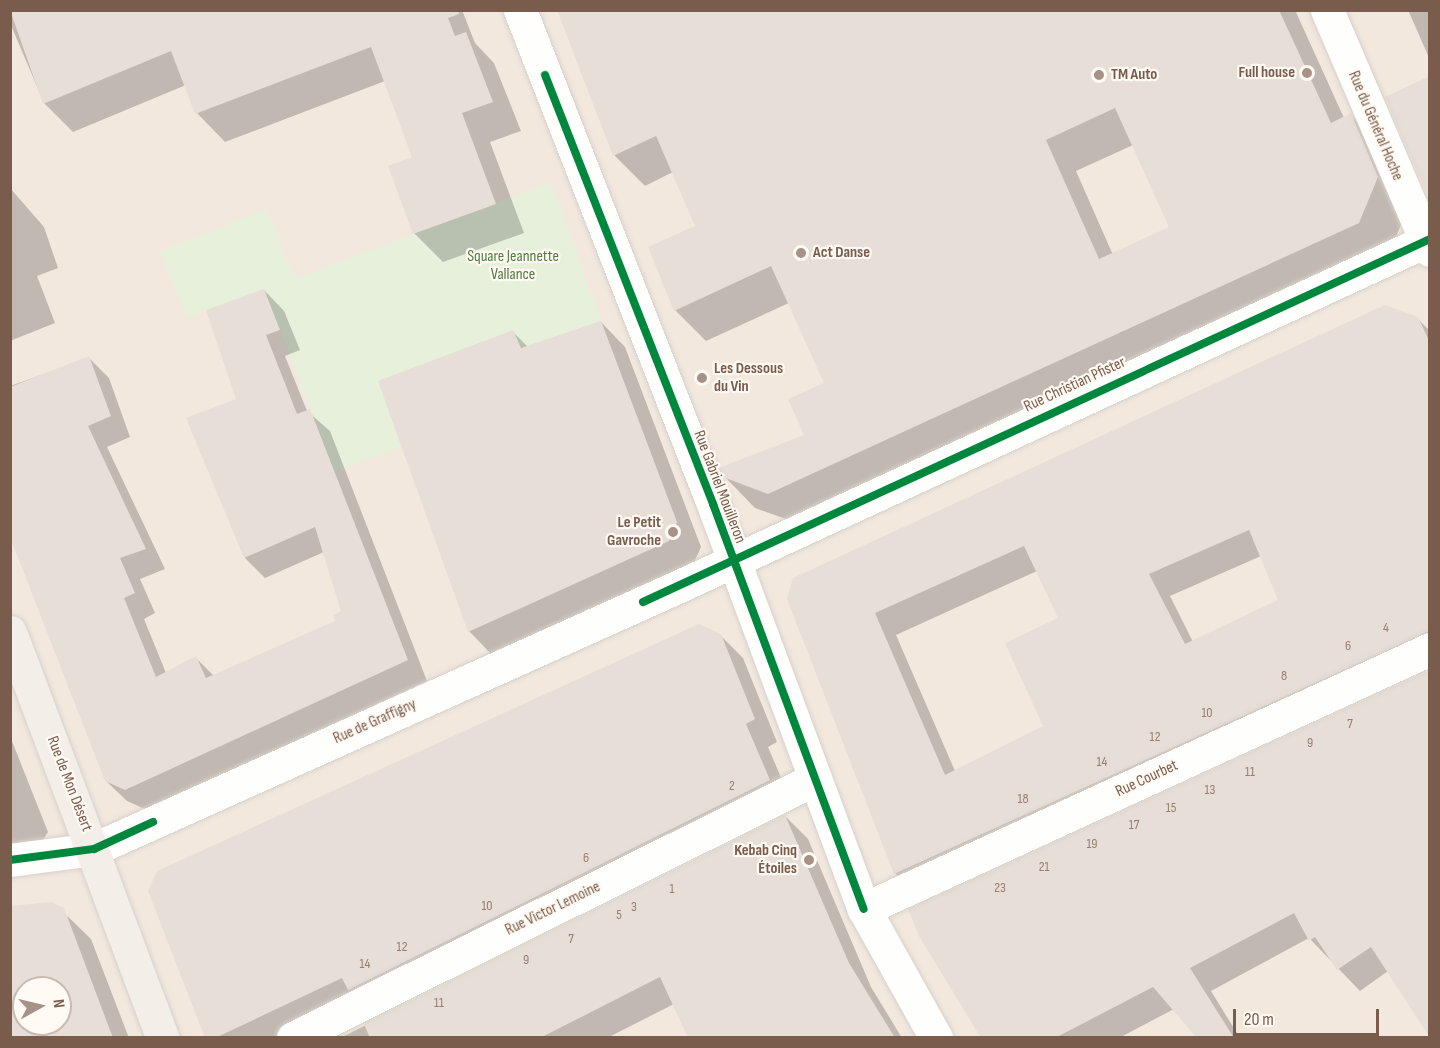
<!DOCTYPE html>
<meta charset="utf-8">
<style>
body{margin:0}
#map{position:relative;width:1440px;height:1048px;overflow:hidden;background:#f9f5f0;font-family:"Sofia Sans Condensed",sans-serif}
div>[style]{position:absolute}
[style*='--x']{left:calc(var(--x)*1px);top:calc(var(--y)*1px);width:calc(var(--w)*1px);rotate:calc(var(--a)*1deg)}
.residential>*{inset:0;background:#f2e8de}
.green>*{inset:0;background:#e7f0db}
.shadow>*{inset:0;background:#0003}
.building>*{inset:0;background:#e6ded7}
.roads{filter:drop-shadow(0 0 2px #d7d1cb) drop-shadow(0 0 2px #d7d1cb)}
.minor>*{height:33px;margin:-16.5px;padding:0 16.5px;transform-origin:16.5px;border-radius:16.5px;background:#fefefd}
.major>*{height:33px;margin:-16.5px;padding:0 16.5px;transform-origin:16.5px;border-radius:16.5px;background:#f3eee8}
.cycleway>*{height:8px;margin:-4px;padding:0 4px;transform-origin:4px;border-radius:4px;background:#00873e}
.dots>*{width:16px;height:16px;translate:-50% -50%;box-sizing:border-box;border:3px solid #fffaf3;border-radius:50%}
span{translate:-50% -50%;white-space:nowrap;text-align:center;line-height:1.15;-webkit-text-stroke:4.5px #fffaf3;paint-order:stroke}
.number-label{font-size:14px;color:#977e72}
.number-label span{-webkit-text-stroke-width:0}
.poi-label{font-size:16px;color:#7a5c4d;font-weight:700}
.right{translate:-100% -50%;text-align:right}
.left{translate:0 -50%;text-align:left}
.street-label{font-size:16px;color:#7a5c4d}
.park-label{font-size:16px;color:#537a41}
.frame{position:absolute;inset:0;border:12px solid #7a5c4d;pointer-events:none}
.north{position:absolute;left:12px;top:976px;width:60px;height:60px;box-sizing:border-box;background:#fffaf3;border:2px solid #cabbb1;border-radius:50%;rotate:82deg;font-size:16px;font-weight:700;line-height:24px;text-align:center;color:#7a5c4d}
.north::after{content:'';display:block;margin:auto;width:21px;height:27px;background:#a69286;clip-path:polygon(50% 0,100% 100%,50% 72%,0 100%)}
.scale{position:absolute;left:1233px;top:1009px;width:146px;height:27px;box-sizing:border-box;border:3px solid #7a5c4d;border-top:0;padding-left:8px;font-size:18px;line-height:21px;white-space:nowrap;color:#7a5c4d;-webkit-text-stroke:4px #fffaf3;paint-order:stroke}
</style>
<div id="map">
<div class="residential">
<div style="clip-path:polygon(evenodd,10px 11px,1429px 11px,1429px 1037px,11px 1037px,10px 11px,24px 988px,60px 988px,60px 1024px,24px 1024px,24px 988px)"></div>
</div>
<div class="green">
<div style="clip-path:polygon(551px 182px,601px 321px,521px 348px,513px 330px,379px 381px,401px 447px,335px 471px,264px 289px,187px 318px,160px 251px,267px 209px,294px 279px)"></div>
</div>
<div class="shadow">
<div style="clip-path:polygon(10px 10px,462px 10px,475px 43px,494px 63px,521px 131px,490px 142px,524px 233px,443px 262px,414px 233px,413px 158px,385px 81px,225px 142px,197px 113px,186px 85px,73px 132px,44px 103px,10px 23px)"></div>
<div style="clip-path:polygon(evenodd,792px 10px,1295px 10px,1344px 118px,1351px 115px,1381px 146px,1408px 209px,1389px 253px,800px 524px,755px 508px,724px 476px,806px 436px,826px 384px,789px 303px,706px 341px,675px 310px,697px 227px,673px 172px,645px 186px,614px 155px,792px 10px,1133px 145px,1171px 228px,1113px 255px,1076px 171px,1133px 145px)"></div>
<div style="clip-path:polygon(1408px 10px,1430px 10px,1430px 60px)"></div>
<div style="clip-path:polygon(10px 188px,44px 227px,58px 268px,37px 276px,55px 323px,10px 341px)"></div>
<div style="clip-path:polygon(264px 290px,284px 311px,300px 350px,285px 356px,307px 411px,330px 431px,427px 681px,147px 810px,127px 801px,106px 781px,10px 533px,10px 386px,89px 358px,109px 378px,130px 437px,107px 447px,165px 569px,140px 579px,155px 613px,144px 619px,166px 673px,196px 658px,214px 676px,337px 622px,343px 612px,324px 552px,265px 578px,245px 558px,238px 400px)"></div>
<div style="clip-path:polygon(evenodd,1417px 318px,1430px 331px,1430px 663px,917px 896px,896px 874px,789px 599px,1417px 318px,1261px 556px,1280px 601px,1193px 642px,1170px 596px,1261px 556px,1417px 318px,1037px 571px,1060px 619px,1045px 727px,955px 771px,896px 635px,1037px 571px)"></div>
<div style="clip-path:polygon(601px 322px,625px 347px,701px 547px,693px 565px,493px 656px,469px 631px,513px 332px,528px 347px)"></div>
<div style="clip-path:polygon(720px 635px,743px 658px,777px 742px,768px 747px,792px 803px,320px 1038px,206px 1038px)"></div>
<div style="clip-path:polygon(1430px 672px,1388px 971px,1360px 991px,1309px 938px,1211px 991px,1240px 1038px,1199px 1038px,1174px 1009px,1119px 1038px,981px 1038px)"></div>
<div style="clip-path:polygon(10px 736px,48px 832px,37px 850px,10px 853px)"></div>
<div style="clip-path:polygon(785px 816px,808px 839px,871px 987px,902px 1038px,690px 1038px,674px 1004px,607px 1038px,340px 1038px)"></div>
<div style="clip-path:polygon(evenodd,10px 908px,59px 908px,91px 939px,129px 1038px,12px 1038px,10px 908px,24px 988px,60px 988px,60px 1024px,24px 1024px,24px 988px)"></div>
</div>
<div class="building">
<div style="clip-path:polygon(10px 10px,458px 10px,459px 14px,448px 18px,455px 36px,466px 32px,493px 102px,462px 113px,496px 204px,413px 234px,388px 166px,412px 157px,371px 47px,195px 114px,171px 51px,43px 104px)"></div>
<div style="clip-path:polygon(evenodd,557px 10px,1279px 10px,1331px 123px,1351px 113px,1378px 177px,1359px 223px,768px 494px,723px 477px,719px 468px,804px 435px,788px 399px,824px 383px,771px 266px,674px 311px,648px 247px,695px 226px,656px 136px,613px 156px,557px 10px,1115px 108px,1169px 227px,1099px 259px,1046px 140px,1115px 108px)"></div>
<div style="clip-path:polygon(1430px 76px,1430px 200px,1385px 97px)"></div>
<div style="clip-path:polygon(264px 289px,280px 330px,266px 335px,297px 414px,310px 409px,408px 660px,125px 790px,105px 781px,10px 537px,10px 387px,89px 356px,111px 416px,88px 426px,146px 549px,120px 558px,135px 593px,124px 598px,156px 677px,196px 656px,206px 678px,335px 621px,333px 615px,341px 611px,315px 527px,244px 558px,186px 418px,236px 399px,206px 310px)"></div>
<div style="clip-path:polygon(evenodd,1385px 305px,1418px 317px,1430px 343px,1430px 631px,894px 874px,787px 599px,793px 578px,1385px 305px,1249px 530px,1278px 600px,1185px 644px,1149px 574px,1249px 530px,1385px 305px,1024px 546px,1058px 618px,1005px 643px,1043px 726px,945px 775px,875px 613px,1024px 546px)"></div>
<div style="clip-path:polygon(601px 321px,677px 522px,669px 541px,468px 632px,378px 381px,513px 330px,521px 348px)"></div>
<div style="clip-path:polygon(699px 624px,721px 634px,755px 719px,746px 724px,770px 780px,348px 990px,342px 978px,215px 1038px,205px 1038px,148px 891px,157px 871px)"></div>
<div style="clip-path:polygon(1430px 670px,1430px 1038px,1371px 947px,1337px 970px,1315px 937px,1309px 941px,1294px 913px,1190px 968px,1234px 1038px,1197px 1038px,1153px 987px,1055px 1038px,981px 1038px,919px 936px,908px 909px)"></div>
<div style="clip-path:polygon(785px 815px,849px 963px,895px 1038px,688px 1038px,660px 977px,540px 1038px,370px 1038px,364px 1024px)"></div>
<div style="clip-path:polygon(evenodd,51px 902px,64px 908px,113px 1038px,10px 1038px,10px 906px,51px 902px,24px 988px,60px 988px,60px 1024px,24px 1024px,24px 988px)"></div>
</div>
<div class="roads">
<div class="minor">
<div style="--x:520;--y:10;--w:530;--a:68.66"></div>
<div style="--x:713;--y:504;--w:432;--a:69.6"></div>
<div style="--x:864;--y:909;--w:148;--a:60.8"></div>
<div style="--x:1327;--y:10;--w:261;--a:66.8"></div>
<div style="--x:10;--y:860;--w:85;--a:-7.5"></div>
<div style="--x:94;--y:849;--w:637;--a:-24.19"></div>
<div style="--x:675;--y:588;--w:832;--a:-24.81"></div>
<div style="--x:864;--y:909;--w:623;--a:-24.67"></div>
<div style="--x:293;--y:1038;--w:580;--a:-26.39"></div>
</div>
<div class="major">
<div style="--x:10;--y:632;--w:434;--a:69.4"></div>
</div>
</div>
<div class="cycleway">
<div style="--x:545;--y:75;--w:461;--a:68.6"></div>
<div style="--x:713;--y:504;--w:432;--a:69.6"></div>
<div style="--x:643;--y:602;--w:867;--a:-24.76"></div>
<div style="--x:10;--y:860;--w:85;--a:-7.5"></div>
<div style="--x:94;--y:849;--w:65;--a:-24.6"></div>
</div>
<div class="dots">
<div style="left:1307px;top:73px;background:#a69286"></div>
<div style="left:1099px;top:75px;background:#a69286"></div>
<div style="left:801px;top:253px;background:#a69286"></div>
<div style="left:702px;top:378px;background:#a69286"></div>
<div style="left:673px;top:532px;background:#a69286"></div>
<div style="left:809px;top:860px;background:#a69286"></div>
</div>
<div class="number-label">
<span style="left:1386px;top:628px">4</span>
<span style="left:1348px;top:646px">6</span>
<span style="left:1284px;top:676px">8</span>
<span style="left:1207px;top:713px">10</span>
<span style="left:1350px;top:724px">7</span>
<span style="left:1155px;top:737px">12</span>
<span style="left:1310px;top:743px">9</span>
<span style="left:1102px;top:762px">14</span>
<span style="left:1250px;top:772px">11</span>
<span style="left:732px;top:786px">2</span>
<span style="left:1210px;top:790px">13</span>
<span style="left:1023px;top:799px">18</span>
<span style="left:1171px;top:808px">15</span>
<span style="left:1134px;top:825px">17</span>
<span style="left:1092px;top:844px">19</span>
<span style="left:586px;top:858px">6</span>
<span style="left:1044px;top:867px">21</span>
<span style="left:1000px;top:888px">23</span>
<span style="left:672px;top:889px">1</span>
<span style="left:487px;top:906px">10</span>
<span style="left:634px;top:907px">3</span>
<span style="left:619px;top:915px">5</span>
<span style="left:571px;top:939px">7</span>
<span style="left:402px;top:947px">12</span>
<span style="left:526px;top:960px">9</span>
<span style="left:365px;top:964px">14</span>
<span style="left:439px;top:1003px">11</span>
</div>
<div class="poi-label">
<span class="right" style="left:1295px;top:73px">Full house</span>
<span class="left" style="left:1111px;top:75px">TM Auto</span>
<span class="left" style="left:813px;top:253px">Act Danse</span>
<span class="left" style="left:714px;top:378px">Les Dessous<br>du Vin</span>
<span class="right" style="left:661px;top:532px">Le Petit<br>Gavroche</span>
<span class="right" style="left:797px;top:860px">Kebab Cinq<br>Étoiles</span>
</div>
<div class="street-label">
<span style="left:1375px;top:126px;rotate:67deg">Rue du Général Hoche</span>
<span style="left:1075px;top:385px;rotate:-25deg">Rue Christian Pfister</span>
<span style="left:719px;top:487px;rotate:69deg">Rue Gabriel Mouilleron</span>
<span style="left:375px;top:722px;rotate:-24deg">Rue de Graffigny</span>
<span style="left:1147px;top:779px;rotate:-25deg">Rue Courbet</span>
<span style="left:69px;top:784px;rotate:69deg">Rue de Mon Désert</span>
<span style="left:553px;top:909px;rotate:-26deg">Rue Victor Lemoine</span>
</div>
<div class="park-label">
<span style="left:513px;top:266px">Square Jeannette<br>Vallance</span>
</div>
<div class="frame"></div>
<div class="north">N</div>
<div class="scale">20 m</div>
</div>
